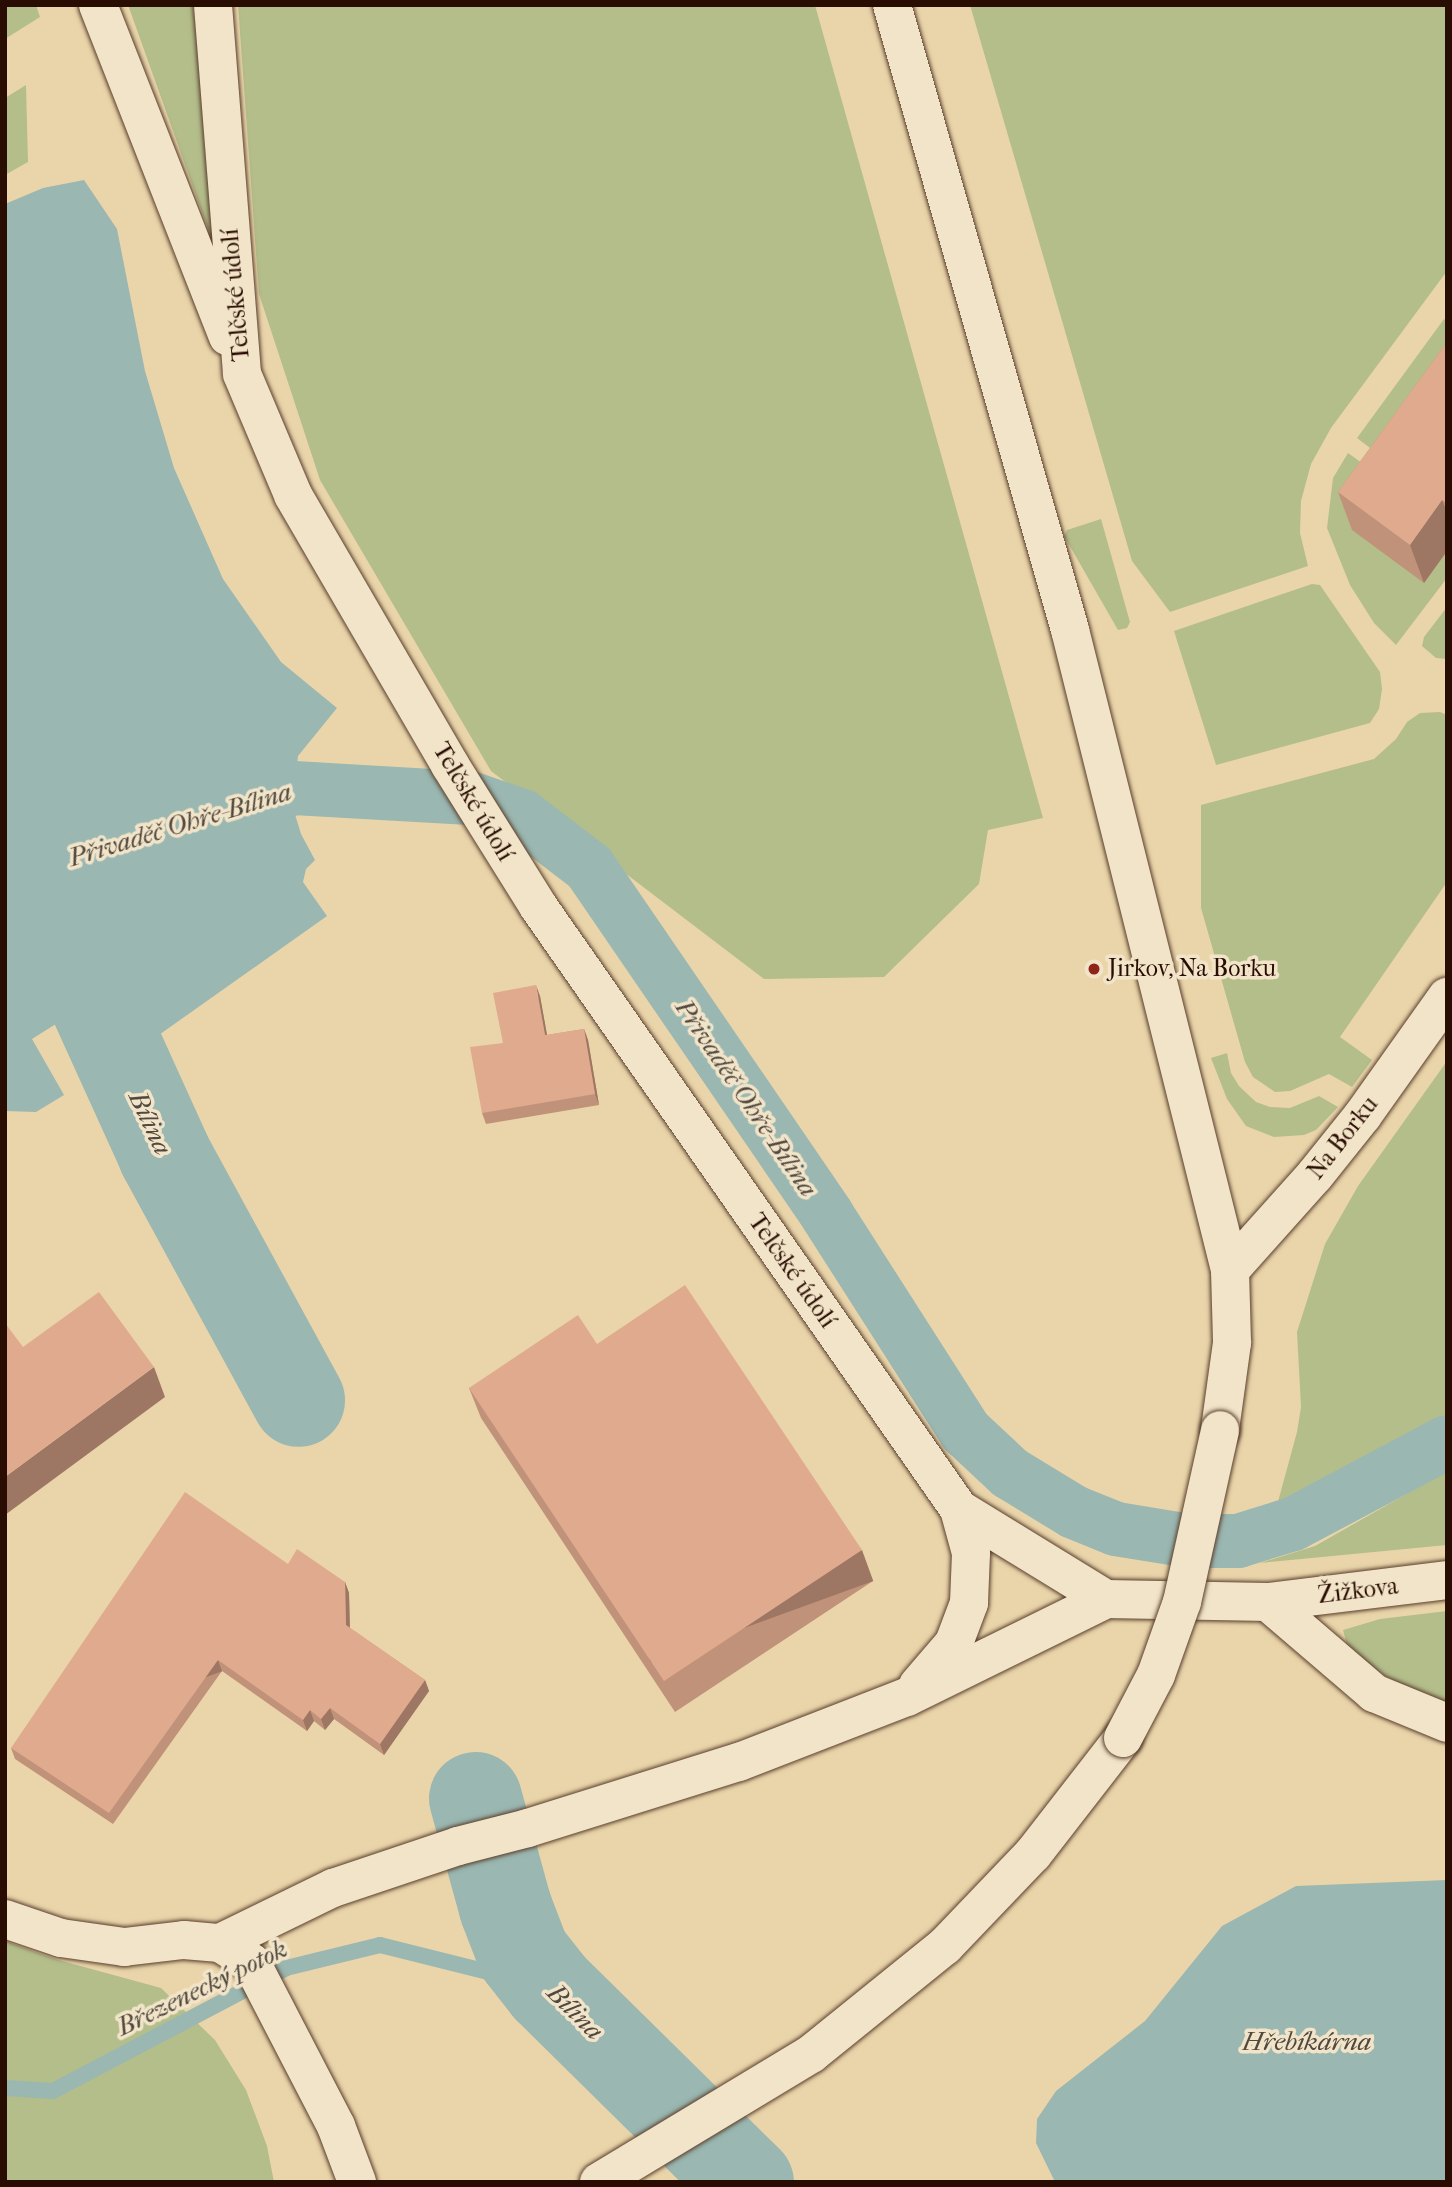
<!DOCTYPE html>
<meta charset="utf-8">
<style>
body{margin:0}
#map{position:relative;width:1452px;height:2187px;overflow:hidden;background:#ead5aa;font-family:"IM FELL French Canon",serif}
div>[style]{position:absolute}
[style*='--x']{left:calc(var(--x)*1px);top:calc(var(--y)*1px);width:calc(var(--w)*1px);rotate:calc(var(--a)*1deg)}
.green>*{inset:0;background:#b4be8b}
.water>*{inset:0;background:#9ab7b1}
.stream>*{height:16px;margin:-8px;padding:0 8px;transform-origin:8px;border-radius:8px;background:#9ab7b1}
.canal>*{height:54px;margin:-27px;padding:0 27px;transform-origin:27px;border-radius:27px;background:#9ab7b1}
.river>*{height:93px;margin:-46.5px;padding:0 46.5px;transform-origin:46.5px;border-radius:46.5px;background:#9ab7b1}
.roads{filter:drop-shadow(0 0 2px #593e2c) drop-shadow(0 0 2px #593e2c)}
.minor>*{height:38px;margin:-19px;padding:0 19px;transform-origin:19px;border-radius:19px;background:#f1e4c8}
.tertiary>*{height:38px;margin:-19px;padding:0 19px;transform-origin:19px;border-radius:19px;background:#f1e4c8}
.bridges{filter:drop-shadow(0 0 2px #593e2c) drop-shadow(0 0 2px #593e2c)}
.minor-bridge>*{height:38px;margin:-19px;padding:0 19px;transform-origin:19px;border-radius:19px;background:#f1e4c8}
.wall>*{inset:0;background:#c1927a}
.shaded-wall>*{inset:0;background:#9d7763;transform-origin:0 0}
.building>*{inset:0;background:#e0aa8e}
.dots>*{width:19px;height:19px;translate:-50% -50%;box-sizing:border-box;border:4px solid #f1e4c8;border-radius:50%}
span{translate:-50% -50%;white-space:nowrap;text-align:center;line-height:1.15;-webkit-text-stroke:7px #f1e4c8;paint-order:stroke}
.street-label{font-size:24px;color:#290c02}
.poi-label{font-size:24px;color:#290c02}
.left{translate:0 -50%;text-align:left}
.water-label{font-size:26px;color:#51483f;font-style:italic}
.frame{position:absolute;inset:0;border:7px solid #290c02;pointer-events:none}
</style>
<div id="map">
<div class="green">
<div style="clip-path:polygon(5px 5px,36px 5px,40px 17px,5px 39px)"></div>
<div style="clip-path:polygon(128px 5px,193px 5px,208px 126px,215px 226px,211px 237px)"></div>
<div style="clip-path:polygon(238px 5px,815px 5px,1043px 818px,988px 830px,979px 884px,884px 977px,764px 979px,491px 771px,320px 480px,259px 294px)"></div>
<div style="clip-path:polygon(970px 5px,1447px 5px,1447px 271px,1331px 428px,1311px 464px,1301px 501px,1300px 533px,1308px 566px,1170px 612px,1132px 561px)"></div>
<div style="clip-path:polygon(26px 85px,28px 162px,5px 175px,5px 98px)"></div>
<div style="clip-path:polygon(1444px 319px,1447px 322px,1447px 399px,1396px 468px,1357px 438px)"></div>
<div style="clip-path:polygon(1348px 453px,1387px 481px,1447px 551px,1447px 578px,1396px 645px,1374px 623px,1350px 585px,1327px 528px,1333px 478px)"></div>
<div style="clip-path:polygon(1101px 519px,1130px 622px,1127px 628px,1118px 630px,1064px 536px,1067px 530px)"></div>
<div style="clip-path:polygon(1312px 584px,1320px 585px,1380px 672px,1382px 689px,1379px 709px,1370px 723px,1216px 765px,1174px 631px)"></div>
<div style="clip-path:polygon(1447px 607px,1447px 659px,1436px 658px,1422px 646px,1424px 637px)"></div>
<div style="clip-path:polygon(1440px 712px,1447px 715px,1447px 882px,1340px 1037px,1372px 1060px,1352px 1087px,1329px 1074px,1290px 1091px,1275px 1092px,1253px 1077px,1245px 1062px,1201px 908px,1201px 805px,1374px 759px,1396px 739px,1407px 722px,1420px 713px)"></div>
<div style="clip-path:polygon(1227px 1053px,1231px 1073px,1239px 1086px,1256px 1102px,1270px 1107px,1290px 1108px,1319px 1096px,1338px 1107px,1316px 1130px,1304px 1135px,1274px 1137px,1246px 1126px,1227px 1099px,1211px 1058px)"></div>
<div style="clip-path:polygon(1447px 1061px,1447px 1424px,1323px 1492px,1276px 1509px,1297px 1432px,1301px 1407px,1297px 1332px,1325px 1244px,1358px 1186px)"></div>
<div style="clip-path:polygon(1447px 1471px,1447px 1545px,1260px 1563px,1315px 1546px)"></div>
<div style="clip-path:polygon(1447px 1611px,1447px 1704px,1399px 1686px,1364px 1660px,1347px 1645px,1343px 1630px,1380px 1619px)"></div>
<div style="clip-path:polygon(5px 1941px,55px 1959px,161px 1988px,215px 2040px,246px 2090px,267px 2146px,274px 2182px,5px 2182px)"></div>
</div>
<div class="water">
<div style="clip-path:polygon(84px 180px,117px 229px,145px 371px,174px 468px,223px 579px,281px 662px,337px 708px,298px 756px,294px 788px,294px 811px,301px 834px,315px 860px,306px 869px,303px 882px,327px 916px,156px 1037px,70px 883px,31px 899px,100px 1073px,94px 1075px,59px 1022px,32px 1039px,64px 1095px,36px 1112px,5px 1111px,5px 204px,43px 188px)"></div>
<div style="clip-path:polygon(1447px 1880px,1447px 2182px,1055px 2182px,1036px 2143px,1037px 2119px,1056px 2091px,1145px 2021px,1222px 1926px,1296px 1886px)"></div>
</div>
<div class="stream">
<div style="--x:5;--y:2088;--w:48;--a:3.6"></div>
<div style="--x:53;--y:2091;--w:263;--a:-27.8"></div>
<div style="--x:286;--y:1968;--w:97;--a:-13.7"></div>
<div style="--x:380;--y:1945;--w:174;--a:14"></div>
</div>
<div class="canal">
<div style="--x:222;--y:810;--w:75;--a:-17"></div>
<div style="--x:294;--y:788;--w:176;--a:3.3"></div>
<div style="--x:470;--y:798;--w:55;--a:19.1"></div>
<div style="--x:522;--y:816;--w:84;--a:37.3"></div>
<div style="--x:589;--y:867;--w:422;--a:55.6"></div>
<div style="--x:827;--y:1215;--w:258;--a:57.4"></div>
<div style="--x:966;--y:1432;--w:60;--a:43"></div>
<div style="--x:1010;--y:1473;--w:75;--a:31.4"></div>
<div style="--x:1074;--y:1512;--w:45;--a:22"></div>
<div style="--x:1116;--y:1529;--w:74;--a:9.3"></div>
<div style="--x:1189;--y:1541;--w:49;--a:0"></div>
<div style="--x:1238;--y:1541;--w:58;--a:-17.2"></div>
<div style="--x:1293;--y:1524;--w:174;--a:-28"></div>
</div>
<div class="river">
<div style="--x:5;--y:848;--w:37;--a:35"></div>
<div style="--x:35;--y:869;--w:313;--a:65.6"></div>
<div style="--x:164;--y:1154;--w:280;--a:61.4"></div>
<div style="--x:475;--y:1798;--w:113;--a:74.6"></div>
<div style="--x:505;--y:1907;--w:50;--a:69"></div>
<div style="--x:523;--y:1954;--w:42;--a:51.8"></div>
<div style="--x:549;--y:1987;--w:278;--a:44.6"></div>
</div>
<div class="roads">
<div class="minor">
<div style="--x:98;--y:5;--w:356;--a:68.6"></div>
<div style="--x:213;--y:5;--w:370;--a:85.5"></div>
<div style="--x:242;--y:374;--w:131;--a:67.1"></div>
<div style="--x:293;--y:495;--w:312;--a:59.8"></div>
<div style="--x:450;--y:765;--w:166;--a:58"></div>
<div style="--x:538;--y:906;--w:735;--a:55.08"></div>
<div style="--x:892;--y:5;--w:650;--a:74.1"></div>
<div style="--x:1070;--y:630;--w:660;--a:75.96"></div>
<div style="--x:1230;--y:1270;--w:73;--a:88.4"></div>
<div style="--x:1232;--y:1343;--w:88;--a:97.9"></div>
<div style="--x:1230;--y:1270;--w:127;--a:-48.2"></div>
<div style="--x:1315;--y:1175;--w:77;--a:-51.3"></div>
<div style="--x:1363;--y:1115;--w:145;--a:-54.6"></div>
<div style="--x:1268;--y:1602;--w:140;--a:40.6"></div>
<div style="--x:1374;--y:1693;--w:79;--a:22.3"></div>
<div style="--x:918;--y:1685;--w:55;--a:-49.4"></div>
<div style="--x:954;--y:1643;--w:43;--a:-69.4"></div>
<div style="--x:969;--y:1603;--w:50;--a:-87.7"></div>
<div style="--x:971;--y:1553;--w:46;--a:-105.3"></div>
<div style="--x:959;--y:1509;--w:172;--a:31.5"></div>
<div style="--x:220;--y:1943;--w:126;--a:-26"></div>
<div style="--x:333;--y:1888;--w:132;--a:-18.6"></div>
<div style="--x:458;--y:1846;--w:72;--a:-14.4"></div>
<div style="--x:528;--y:1828;--w:221;--a:-17.4"></div>
<div style="--x:739;--y:1762;--w:180;--a:-21.2"></div>
<div style="--x:907;--y:1697;--w:222;--a:-26.2"></div>
<div style="--x:1106;--y:1599;--w:162;--a:1.1"></div>
<div style="--x:1268;--y:1602;--w:180;--a:-7"></div>
<div style="--x:599;--y:2182;--w:248;--a:-31.1"></div>
<div style="--x:811;--y:2054;--w:172;--a:-38.9"></div>
<div style="--x:945;--y:1946;--w:127;--a:-46.3"></div>
<div style="--x:1033;--y:1854;--w:147;--a:-52.2"></div>
</div>
<div class="tertiary">
<div style="--x:5;--y:1919;--w:59;--a:18.7"></div>
<div style="--x:61;--y:1938;--w:64;--a:8.1"></div>
<div style="--x:124;--y:1947;--w:60;--a:-6.7"></div>
<div style="--x:184;--y:1940;--w:36;--a:5"></div>
<div style="--x:220;--y:1943;--w:36;--a:32"></div>
<div style="--x:251;--y:1962;--w:185;--a:62.6"></div>
<div style="--x:336;--y:2126;--w:60;--a:69.4"></div>
</div>
</div>
<div class="bridges">
<div class="minor-bridge">
<div style="--x:1123;--y:1738;--w:71;--a:-62.4"></div>
<div style="--x:1156;--y:1675;--w:77;--a:-70.4"></div>
<div style="--x:1182;--y:1602;--w:176;--a:-77.5"></div>
</div>
</div>
<div class="wall">
<div style="clip-path:polygon(1447px 342px,1447px 551px,1424px 583px,1352px 530px,1338px 492px)"></div>
<div style="clip-path:polygon(540px 996px,547px 1035px,584px 1029px,588px 1040px,599px 1105px,486px 1124px,482px 1113px,503px 1043px)"></div>
<div style="clip-path:polygon(597px 1344px,873px 1581px,675px 1712px,481px 1418px,469px 1388px)"></div>
<div style="clip-path:polygon(288px 1564px,345px 1582px,349px 1593px,350px 1628px,425px 1680px,429px 1691px,384px 1755px,334px 1719px,325px 1730px,314px 1721px,307px 1731px,222px 1671px,113px 1824px,15px 1759px,11px 1748px)"></div>
</div>
<div class="shaded-wall">
<div style="clip-path:polygon(1442px 500px,1447px 512px,1447px 551px,1424px 583px,1410px 545px)"></div>
<div style="clip-path:polygon(536px 985px,540px 996px,549px 1046px,545px 1035px)"></div>
<div style="clip-path:polygon(584px 1029px,588px 1040px,599px 1105px,595px 1094px)"></div>
<div style="clip-path:polygon(154px 1367px,165px 1397px,5px 1515px,5px 1477px)"></div>
<div style="left:862px;top:1550px;width:33px;height:237px;rotate:70deg"></div>
<div style="clip-path:polygon(345px 1582px,349px 1593px,350px 1636px,346px 1625px)"></div>
<div style="left:218px;top:1660px;width:12px;height:188px;rotate:70deg"></div>
<div style="clip-path:polygon(425px 1680px,429px 1691px,384px 1755px,380px 1744px)"></div>
<div style="clip-path:polygon(330px 1708px,334px 1719px,325px 1730px,321px 1719px)"></div>
<div style="clip-path:polygon(310px 1710px,314px 1721px,307px 1731px,303px 1720px)"></div>
</div>
<div class="building">
<div style="clip-path:polygon(1447px 342px,1447px 503px,1442px 500px,1410px 545px,1338px 492px)"></div>
<div style="clip-path:polygon(536px 985px,545px 1035px,584px 1029px,595px 1094px,482px 1113px,470px 1047px,503px 1043px,493px 993px)"></div>
<div style="clip-path:polygon(685px 1285px,862px 1550px,664px 1681px,469px 1388px,578px 1315px,597px 1344px)"></div>
<div style="clip-path:polygon(99px 1292px,154px 1367px,5px 1477px,5px 1323px,23px 1347px)"></div>
<div style="clip-path:polygon(185px 1492px,288px 1564px,297px 1549px,345px 1582px,346px 1625px,425px 1680px,380px 1744px,330px 1708px,321px 1719px,310px 1710px,303px 1720px,218px 1660px,109px 1813px,11px 1748px)"></div>
</div>
<div class="dots">
<div style="left:1094px;top:969px;background:#8f2418"></div>
</div>
<div class="street-label">
<span style="left:236px;top:295px;rotate:-95deg">Telčské údolí</span>
<span style="left:473px;top:802px;rotate:59deg">Telčské údolí</span>
<span style="left:1343px;top:1138px;rotate:-52deg">Na Borku</span>
<span style="left:792px;top:1271px;rotate:55deg">Telčské údolí</span>
<span style="left:1358px;top:1591px;rotate:-7deg">Žižkova</span>
</div>
<div class="poi-label">
<span class="left" style="left:1108px;top:969px">Jirkov, Na Borku</span>
</div>
<div class="water-label">
<span style="left:180px;top:825px;rotate:-17deg">Přivaděč Ohře-Bílina</span>
<span style="left:746px;top:1098px;rotate:56deg">Přivaděč Ohře-Bílina</span>
<span style="left:150px;top:1123px;rotate:65deg">Bílina</span>
<span style="left:202px;top:1988px;rotate:-26deg">Březenecký potok</span>
<span style="left:575px;top:2012px;rotate:45deg">Bílina</span>
<span style="left:1307px;top:2042px">Hřebíkárna</span>
</div>
<div class="frame"></div>
</div>
